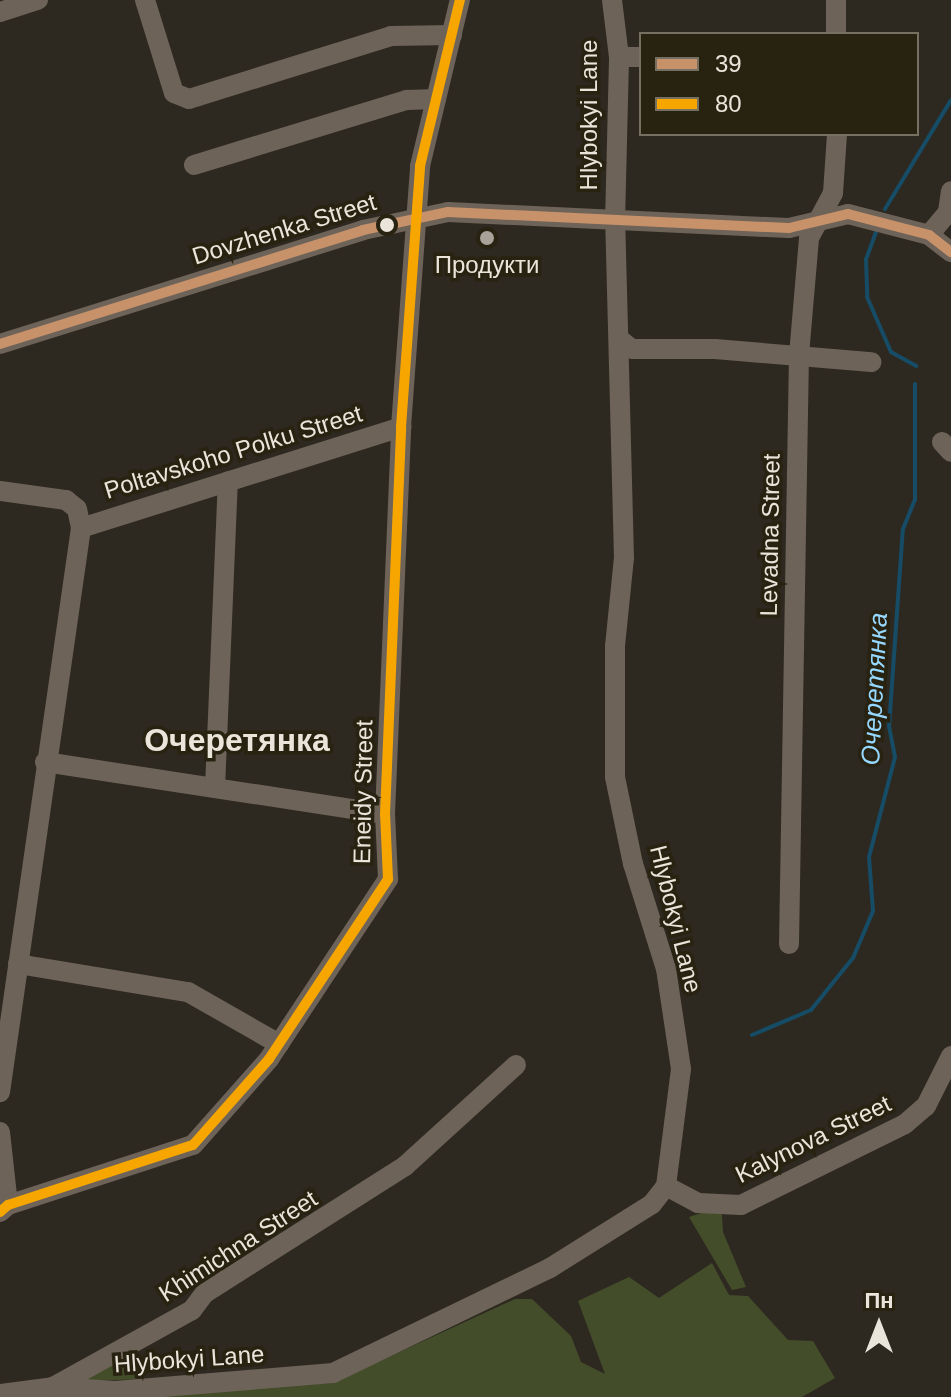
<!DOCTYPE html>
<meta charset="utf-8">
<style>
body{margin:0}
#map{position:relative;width:951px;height:1397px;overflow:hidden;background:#2d2920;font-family:Helvetica,sans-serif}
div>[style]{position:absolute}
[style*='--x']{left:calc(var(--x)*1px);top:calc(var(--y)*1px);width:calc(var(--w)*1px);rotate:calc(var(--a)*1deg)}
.green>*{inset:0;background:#444d2a}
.stream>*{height:4px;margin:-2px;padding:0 2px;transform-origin:2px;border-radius:2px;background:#164c66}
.minor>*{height:20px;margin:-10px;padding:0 10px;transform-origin:10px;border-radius:10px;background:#6d6358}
.bus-1>*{height:10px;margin:-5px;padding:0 5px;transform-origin:5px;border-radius:5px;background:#c7916a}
.bus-2>*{height:10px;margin:-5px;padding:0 5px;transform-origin:5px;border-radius:5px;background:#f7a600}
.dots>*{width:22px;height:22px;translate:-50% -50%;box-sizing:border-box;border:4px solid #282211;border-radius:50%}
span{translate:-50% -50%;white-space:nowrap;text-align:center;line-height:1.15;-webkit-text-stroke:7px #282211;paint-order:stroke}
.street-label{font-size:24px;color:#e9e5da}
.poi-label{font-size:24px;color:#e9e5da}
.water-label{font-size:26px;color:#96d8fe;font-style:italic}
.district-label{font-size:32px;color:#e9e5da;font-weight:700}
.legend{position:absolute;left:639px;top:32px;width:280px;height:104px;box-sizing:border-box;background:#282211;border:2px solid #757061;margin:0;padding:10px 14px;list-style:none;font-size:24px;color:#e9e5da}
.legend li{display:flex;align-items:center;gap:16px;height:40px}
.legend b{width:40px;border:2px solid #757061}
.north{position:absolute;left:839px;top:1285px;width:80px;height:80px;-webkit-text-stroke:6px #282211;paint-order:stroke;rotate:0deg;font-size:22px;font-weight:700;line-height:32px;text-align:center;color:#e9e5da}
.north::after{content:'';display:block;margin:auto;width:28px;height:36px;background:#e9e5da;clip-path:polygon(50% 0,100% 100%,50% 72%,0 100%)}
</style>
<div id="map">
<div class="green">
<div style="clip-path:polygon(716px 1208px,722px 1215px,723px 1232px,746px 1287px,732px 1290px,689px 1217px)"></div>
<div style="clip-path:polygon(712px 1263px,729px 1295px,748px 1296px,788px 1340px,813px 1341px,835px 1378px,802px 1397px,125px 1397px,332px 1383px,515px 1299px,532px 1299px,571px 1336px,581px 1362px,605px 1374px,578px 1301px,629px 1277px,659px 1298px)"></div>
<div style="clip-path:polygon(131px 1351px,141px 1379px,70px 1382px)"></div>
</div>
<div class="stream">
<div style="--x:885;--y:209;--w:127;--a:-58.8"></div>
<div style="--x:876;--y:232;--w:29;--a:110"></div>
<div style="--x:866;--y:259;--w:38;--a:88"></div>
<div style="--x:867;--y:297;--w:60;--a:66.4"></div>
<div style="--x:891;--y:352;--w:29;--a:29"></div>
<div style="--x:752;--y:1035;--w:64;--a:-23"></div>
<div style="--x:811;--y:1010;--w:67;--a:-51.1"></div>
<div style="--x:853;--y:958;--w:51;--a:-66.9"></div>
<div style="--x:873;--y:911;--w:54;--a:-94.2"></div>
<div style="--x:869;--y:857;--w:103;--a:-75.4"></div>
<div style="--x:895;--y:757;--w:31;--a:-101"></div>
<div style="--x:889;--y:727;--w:198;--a:-86"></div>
<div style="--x:903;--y:529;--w:31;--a:-68"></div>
<div style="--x:915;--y:500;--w:116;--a:-90"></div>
</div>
<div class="minor">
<div style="--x:145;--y:0;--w:97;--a:72.7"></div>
<div style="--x:174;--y:93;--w:16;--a:22"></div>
<div style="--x:189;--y:99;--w:212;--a:-17.3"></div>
<div style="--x:391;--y:36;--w:61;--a:-0.9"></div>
<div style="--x:836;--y:0;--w:34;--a:90"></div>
<div style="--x:0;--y:12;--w:40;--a:-18"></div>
<div style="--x:619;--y:57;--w:22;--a:0"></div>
<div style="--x:194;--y:165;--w:223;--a:-17"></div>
<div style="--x:407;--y:100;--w:29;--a:-2"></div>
<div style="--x:929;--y:235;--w:30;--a:-50"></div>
<div style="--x:948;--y:212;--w:21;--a:-82"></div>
<div style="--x:619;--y:339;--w:16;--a:38"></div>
<div style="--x:632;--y:349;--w:83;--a:0"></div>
<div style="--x:715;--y:349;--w:157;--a:4.8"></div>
<div style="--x:0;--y:344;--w:380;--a:-17.4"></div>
<div style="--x:363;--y:230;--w:87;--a:-12"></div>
<div style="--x:448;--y:212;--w:341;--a:2.7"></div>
<div style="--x:789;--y:228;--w:61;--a:-13.3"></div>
<div style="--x:848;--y:214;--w:84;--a:14.5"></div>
<div style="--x:929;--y:235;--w:28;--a:38"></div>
<div style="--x:942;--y:442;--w:13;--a:48"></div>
<div style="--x:0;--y:491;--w:67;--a:7.8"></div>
<div style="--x:66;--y:500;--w:14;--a:39"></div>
<div style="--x:77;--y:509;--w:19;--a:78"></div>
<div style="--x:81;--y:528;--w:570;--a:98.17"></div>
<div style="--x:81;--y:528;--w:336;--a:-17.5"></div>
<div style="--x:45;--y:762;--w:344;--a:8.7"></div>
<div style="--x:215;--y:788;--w:307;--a:-87.6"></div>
<div style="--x:789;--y:944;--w:589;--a:-89.03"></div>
<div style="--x:799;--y:355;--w:117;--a:-85.1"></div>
<div style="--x:809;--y:238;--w:51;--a:-61.9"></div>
<div style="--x:833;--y:193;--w:59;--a:-86.1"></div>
<div style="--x:18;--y:964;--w:172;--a:9.4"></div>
<div style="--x:188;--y:992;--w:105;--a:29.7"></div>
<div style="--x:0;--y:1132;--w:73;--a:83.7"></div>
<div style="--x:666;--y:1186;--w:36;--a:28"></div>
<div style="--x:698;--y:1203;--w:43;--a:2.7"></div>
<div style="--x:741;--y:1205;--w:183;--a:-26.3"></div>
<div style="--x:905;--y:1124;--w:28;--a:-41"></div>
<div style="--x:926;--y:1106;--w:56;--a:-63.4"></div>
<div style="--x:0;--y:1212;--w:11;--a:-41"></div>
<div style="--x:8;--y:1205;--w:194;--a:-18"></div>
<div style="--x:193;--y:1145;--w:115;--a:-48.5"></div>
<div style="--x:269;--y:1059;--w:216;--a:-56.5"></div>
<div style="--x:388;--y:879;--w:65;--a:-92.6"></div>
<div style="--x:385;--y:814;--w:387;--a:-87.6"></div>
<div style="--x:401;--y:427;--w:262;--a:-85.8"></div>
<div style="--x:420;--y:166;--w:171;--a:-76.5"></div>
<div style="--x:53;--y:1387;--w:62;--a:3.7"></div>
<div style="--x:115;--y:1391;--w:219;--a:-4.7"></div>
<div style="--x:333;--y:1373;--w:241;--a:-25.8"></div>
<div style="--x:550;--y:1268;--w:120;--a:-32.1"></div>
<div style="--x:652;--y:1204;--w:23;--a:-52"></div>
<div style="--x:666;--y:1186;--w:118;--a:-82.7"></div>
<div style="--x:681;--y:1069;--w:101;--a:-98.5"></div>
<div style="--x:666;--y:969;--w:110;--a:-107.4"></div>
<div style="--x:633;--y:864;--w:89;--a:-101.7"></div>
<div style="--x:615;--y:777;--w:131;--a:-90"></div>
<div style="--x:615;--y:646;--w:88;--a:-84.2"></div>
<div style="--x:624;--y:558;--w:335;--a:-91.5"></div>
<div style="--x:615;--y:223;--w:166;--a:-88.6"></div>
<div style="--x:619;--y:57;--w:57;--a:-97"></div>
<div style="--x:0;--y:1394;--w:53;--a:-7.5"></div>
<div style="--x:53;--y:1387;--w:159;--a:-29"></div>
<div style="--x:192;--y:1310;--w:21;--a:-53"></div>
<div style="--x:205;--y:1293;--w:237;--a:-32.4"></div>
<div style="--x:405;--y:1166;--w:150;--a:-42.3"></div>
</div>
<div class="bus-1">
<div style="--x:0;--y:344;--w:380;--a:-17.4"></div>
<div style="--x:363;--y:230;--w:87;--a:-12"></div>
<div style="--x:448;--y:212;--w:341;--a:2.7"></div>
<div style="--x:789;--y:228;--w:61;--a:-13.3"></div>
<div style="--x:848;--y:214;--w:84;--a:14.5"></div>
<div style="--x:929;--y:235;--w:28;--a:38"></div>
</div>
<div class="bus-2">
<div style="--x:0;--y:1212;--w:11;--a:-41"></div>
<div style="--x:8;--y:1205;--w:194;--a:-18"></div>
<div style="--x:193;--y:1145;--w:115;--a:-48.5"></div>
<div style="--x:269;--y:1059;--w:216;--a:-56.5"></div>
<div style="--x:388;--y:879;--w:65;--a:-92.6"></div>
<div style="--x:385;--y:814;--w:387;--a:-87.6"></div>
<div style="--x:401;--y:427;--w:262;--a:-85.8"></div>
<div style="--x:420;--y:166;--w:171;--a:-76.5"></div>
</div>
<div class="dots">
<div style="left:387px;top:225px;background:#e9e5da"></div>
<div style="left:487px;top:238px;background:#a7a399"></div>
</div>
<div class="street-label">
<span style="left:589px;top:115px;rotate:-90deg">Hlybokyi Lane</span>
<span style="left:284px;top:229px;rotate:-17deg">Dovzhenka Street</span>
<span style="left:233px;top:452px;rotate:-17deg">Poltavskoho Polku Street</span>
<span style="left:770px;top:535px;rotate:-89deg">Levadna Street</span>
<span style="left:363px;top:792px;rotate:-89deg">Eneidy Street</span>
<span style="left:676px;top:919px;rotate:76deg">Hlybokyi Lane</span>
<span style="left:813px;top:1139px;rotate:-26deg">Kalynova Street</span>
<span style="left:238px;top:1246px;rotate:-33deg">Khimichna Street</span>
<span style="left:189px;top:1359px;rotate:-4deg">Hlybokyi Lane</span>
</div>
<div class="poi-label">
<span style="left:487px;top:265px">Продукти</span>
</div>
<div class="water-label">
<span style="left:875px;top:689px;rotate:-87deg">Очеретянка</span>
</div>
<div class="district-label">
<span style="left:237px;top:740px">Очеретянка</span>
</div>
<ul class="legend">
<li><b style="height:10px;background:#c7916a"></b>39</li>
<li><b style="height:10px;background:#f7a600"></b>80</li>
</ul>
<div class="north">Пн</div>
</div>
